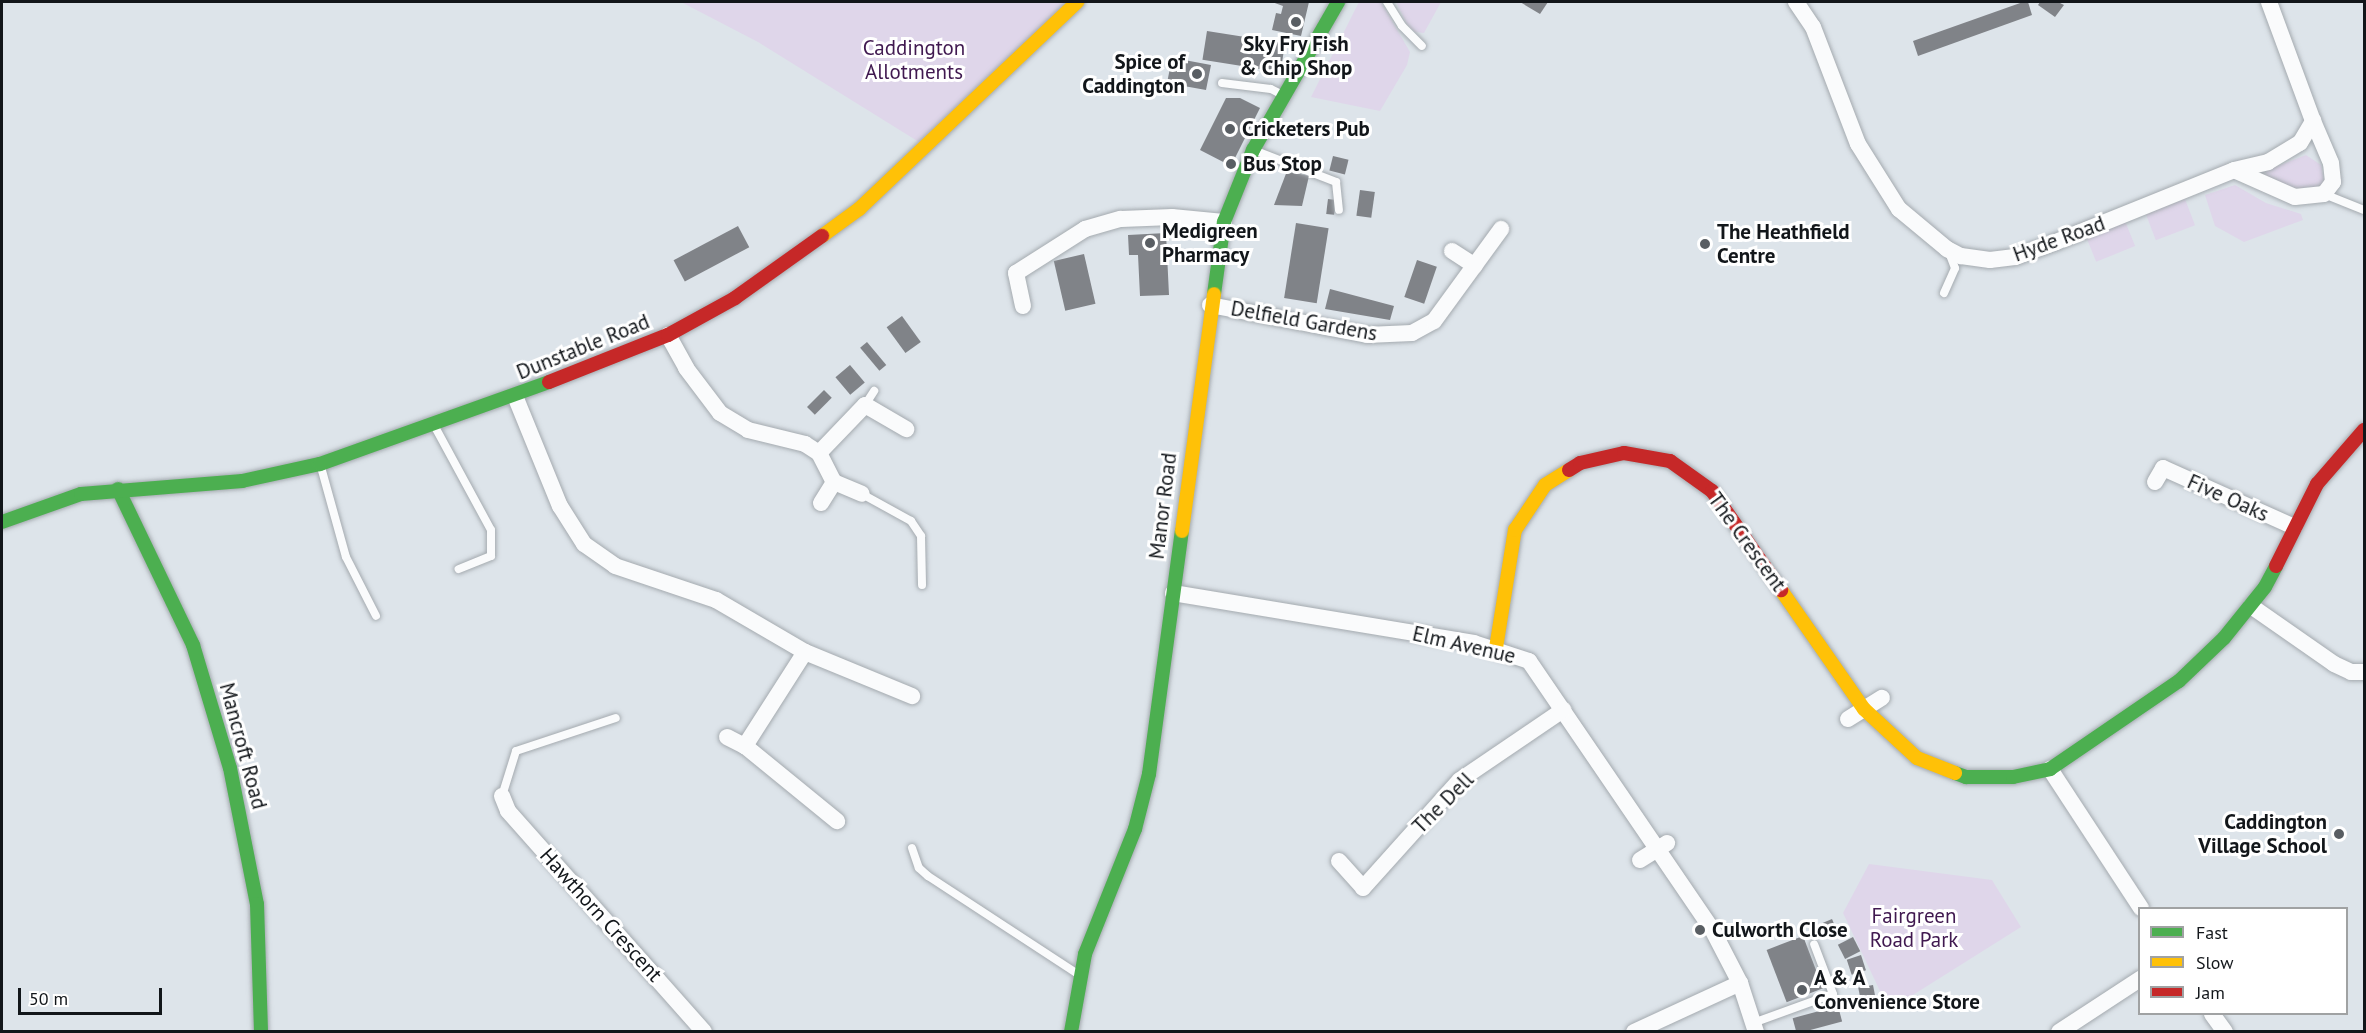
<!DOCTYPE html>
<style>
body{margin:0}
#map{position:relative;width:2366px;height:1033px;overflow:hidden;background:#dde4ea;font-family:"PT Sans",sans-serif}
div>[style]{position:absolute}
[style*='--x']{left:calc(var(--x)*1px);top:calc(var(--y)*1px);width:calc(var(--w)*1px);rotate:calc(var(--a)*1deg)}
.green>*{inset:0;background:#dfd6ea;transform-origin:0 0}
.building>*{inset:0;background:#808388;transform-origin:0 0}
.roads{filter:drop-shadow(0 0 2px #a4aaaf) drop-shadow(0 0 2px #a4aaaf)}
.lane>*{height:8px;margin:-4px;padding:0 4px;transform-origin:4px;border-radius:4px;background:#fafbfc}
.street>*{height:16px;margin:-8px;padding:0 8px;transform-origin:8px;border-radius:8px;background:#fafbfc}
.fast>*{height:14px;margin:-7px;padding:0 7px;transform-origin:7px;border-radius:7px;background:#4caf50}
.slow>*{height:14px;margin:-7px;padding:0 7px;transform-origin:7px;border-radius:7px;background:#ffc107}
.jam>*{height:14px;margin:-7px;padding:0 7px;transform-origin:7px;border-radius:7px;background:#c62828}
.dots>*{width:16px;height:16px;translate:-50% -50%;box-sizing:border-box;border:3px solid #fff;border-radius:50%}
span{translate:-50% -50%;white-space:nowrap;text-align:center;line-height:1.15;-webkit-text-stroke:6px #fff;paint-order:stroke}
.poi-label{font-size:21px;color:#12161a;font-weight:700}
.right{translate:-100% -50%;text-align:right}
.left{translate:0 -50%;text-align:left}
.park-label{font-size:21px;color:#401950}
.street-label{font-size:21px;color:#12161a}
.frame{position:absolute;inset:0;border:3px solid #12161a;pointer-events:none}
.legend{position:absolute;left:2138px;top:907px;width:210px;height:108px;box-sizing:border-box;background:#fff;border:2px solid #a0a2a3;margin:0;padding:8px 10px;list-style:none;font-size:18px;color:#12161a}
.legend li{display:flex;align-items:center;gap:12px;height:30px}
.legend b{width:30px;border:2px solid #a0a2a3}
.scale{position:absolute;left:18px;top:988px;width:144px;height:27px;box-sizing:border-box;border:3px solid #12161a;border-top:0;padding-left:8px;font-size:18px;line-height:21px;white-space:nowrap;color:#12161a;-webkit-text-stroke:4px #fff;paint-order:stroke}
</style>
<div id="map">
<div class="green">
<div style="clip-path:polygon(681px 2px,1077px 2px,927px 147px,758px 42px)"></div>
<div style="clip-path:polygon(1359px 2px,1381px 2px,1410px 52px,1407px 65px,1380px 111px,1311px 97px)"></div>
<div style="clip-path:polygon(1396px 2px,1441px 2px,1424px 33px,1415px 32px,1407px 24px)"></div>
<div style="clip-path:polygon(2306px 155px,2321px 165px,2325px 185px,2297px 194px,2268px 178px,2265px 171px)"></div>
<div style="clip-path:polygon(2235px 185px,2266px 203px,2301px 214px,2303px 220px,2244px 242px,2215px 226px,2205px 195px)"></div>
<div style="left:2185px;top:199px;width:28px;height:42px;rotate:69deg"></div>
<div style="left:2125px;top:221px;width:27px;height:42px;rotate:68deg"></div>
<div style="clip-path:polygon(1869px 864px,1992px 880px,2021px 927px,1889px 1010px,1843px 913px)"></div>
</div>
<div class="building">
<div style="clip-path:polygon(1272px 2px,1309px 2px,1301px 36px,1272px 30px,1276px 13px,1281px 14px,1283px 6px)"></div>
<div style="clip-path:polygon(1520px 2px,1548px 2px,1540px 14px)"></div>
<div style="clip-path:polygon(2023px 2px,2028px 2px,2032px 15px,1918px 56px,1913px 41px)"></div>
<div style="clip-path:polygon(2040px 2px,2058px 2px,2064px 5px,2055px 17px,2038px 5px)"></div>
<div style="left:1207px;top:31px;width:79px;height:29px;rotate:9deg"></div>
<div style="clip-path:polygon(1179px 59px,1211px 65px,1206px 90px,1167px 83px,1170px 68px,1178px 69px)"></div>
<div style="clip-path:polygon(1226px 98px,1240px 98px,1260px 108px,1231px 166px,1200px 150px)"></div>
<div style="left:1333px;top:156px;width:16px;height:15px;rotate:14deg"></div>
<div style="clip-path:polygon(1287px 171px,1309px 176px,1302px 206px,1274px 205px)"></div>
<div style="left:1360px;top:190px;width:15px;height:26px;rotate:8deg"></div>
<div style="left:1328px;top:199px;width:8px;height:15px;rotate:7deg"></div>
<div style="left:1296px;top:223px;width:33px;height:76px;rotate:9deg"></div>
<div style="left:738px;top:226px;width:24px;height:73px;rotate:62deg"></div>
<div style="clip-path:polygon(1166px 233px,1169px 295px,1140px 296px,1138px 255px,1129px 255px,1128px 235px)"></div>
<div style="left:1084px;top:254px;width:51px;height:31px;rotate:77deg"></div>
<div style="left:1417px;top:260px;width:21px;height:39px;rotate:19deg"></div>
<div style="clip-path:polygon(1330px 289px,1394px 306px,1390px 320px,1325px 309px)"></div>
<div style="left:902px;top:316px;width:32px;height:19px;rotate:54deg"></div>
<div style="left:867px;top:342px;width:30px;height:9px;rotate:50deg"></div>
<div style="left:850px;top:365px;width:23px;height:19px;rotate:50deg"></div>
<div style="left:824px;top:390px;width:11px;height:24px;rotate:45deg"></div>
<div style="left:1832px;top:919px;width:13px;height:18px;rotate:67deg"></div>
<div style="left:1803px;top:936px;width:56px;height:39px;rotate:69deg"></div>
<div style="left:1853px;top:937px;width:16px;height:17px;rotate:63deg"></div>
<div style="left:1861px;top:955px;width:16px;height:15px;rotate:72deg"></div>
<div style="left:1873px;top:985px;width:16px;height:15px;rotate:79deg"></div>
<div style="left:1838px;top:1006px;width:16px;height:47px;rotate:75deg"></div>
</div>
<div class="roads">
<div class="lane">
<div style="--x:1387;--y:2;--w:28;--a:58"></div>
<div style="--x:1402;--y:26;--w:28;--a:45"></div>
<div style="--x:1222;--y:83;--w:49;--a:7"></div>
<div style="--x:1271;--y:89;--w:13;--a:27"></div>
<div style="--x:1256;--y:151;--w:86;--a:21.2"></div>
<div style="--x:1336;--y:182;--w:28;--a:84"></div>
<div style="--x:2324;--y:194;--w:43;--a:21.8"></div>
<div style="--x:1944;--y:293;--w:27;--a:-66"></div>
<div style="--x:1955;--y:268;--w:17;--a:-111"></div>
<div style="--x:865;--y:405;--w:17;--a:-57"></div>
<div style="--x:434;--y:425;--w:119;--a:61.5"></div>
<div style="--x:491;--y:530;--w:26;--a:90"></div>
<div style="--x:491;--y:556;--w:35;--a:158"></div>
<div style="--x:321;--y:467;--w:93;--a:74.5"></div>
<div style="--x:346;--y:557;--w:66;--a:63"></div>
<div style="--x:862;--y:494;--w:56;--a:28.9"></div>
<div style="--x:911;--y:521;--w:18;--a:56"></div>
<div style="--x:921;--y:536;--w:49;--a:88.8"></div>
<div style="--x:502;--y:796;--w:47;--a:-72.7"></div>
<div style="--x:516;--y:751;--w:105;--a:-18.3"></div>
<div style="--x:912;--y:848;--w:21;--a:71"></div>
<div style="--x:919;--y:868;--w:12;--a:42"></div>
<div style="--x:928;--y:876;--w:179;--a:33.2"></div>
<div style="--x:1753;--y:1023;--w:85;--a:-19.9"></div>
<div style="--x:1833;--y:994;--w:53;--a:-110.8"></div>
</div>
<div class="street">
<div style="--x:1796;--y:2;--w:30;--a:56"></div>
<div style="--x:1813;--y:27;--w:125;--a:69"></div>
<div style="--x:1858;--y:144;--w:77;--a:57.8"></div>
<div style="--x:1899;--y:209;--w:62;--a:39.8"></div>
<div style="--x:1947;--y:249;--w:16;--a:27"></div>
<div style="--x:1961;--y:256;--w:29;--a:8"></div>
<div style="--x:1990;--y:260;--w:25;--a:-7"></div>
<div style="--x:2015;--y:257;--w:44;--a:-20.1"></div>
<div style="--x:2056;--y:242;--w:192;--a:-22"></div>
<div style="--x:2234;--y:170;--w:35;--a:-13"></div>
<div style="--x:2268;--y:162;--w:37;--a:-31"></div>
<div style="--x:2300;--y:143;--w:26;--a:-59"></div>
<div style="--x:2313;--y:121;--w:127;--a:-110.3"></div>
<div style="--x:2236;--y:171;--w:64;--a:23.8"></div>
<div style="--x:2295;--y:197;--w:29;--a:-6"></div>
<div style="--x:2324;--y:194;--w:15;--a:-53"></div>
<div style="--x:2333;--y:182;--w:19;--a:-96"></div>
<div style="--x:2331;--y:163;--w:46;--a:-113.2"></div>
<div style="--x:1452;--y:251;--w:27;--a:33"></div>
<div style="--x:1210;--y:305;--w:160;--a:10.8"></div>
<div style="--x:1367;--y:335;--w:45;--a:-2.5"></div>
<div style="--x:1412;--y:333;--w:25;--a:-29"></div>
<div style="--x:1434;--y:321;--w:114;--a:-53.9"></div>
<div style="--x:1023;--y:306;--w:34;--a:-102"></div>
<div style="--x:1016;--y:273;--w:82;--a:-32.5"></div>
<div style="--x:1085;--y:229;--w:37;--a:-16"></div>
<div style="--x:1121;--y:219;--w:51;--a:-2.2"></div>
<div style="--x:1172;--y:217;--w:52;--a:5.5"></div>
<div style="--x:668;--y:335;--w:38;--a:61"></div>
<div style="--x:686;--y:368;--w:56;--a:52.9"></div>
<div style="--x:720;--y:413;--w:33;--a:31"></div>
<div style="--x:748;--y:430;--w:59;--a:13.8"></div>
<div style="--x:805;--y:444;--w:17;--a:33"></div>
<div style="--x:819;--y:453;--w:33;--a:63"></div>
<div style="--x:834;--y:482;--w:30;--a:23"></div>
<div style="--x:515;--y:396;--w:119;--a:67.8"></div>
<div style="--x:560;--y:506;--w:45;--a:57.7"></div>
<div style="--x:584;--y:544;--w:38;--a:35"></div>
<div style="--x:615;--y:566;--w:107;--a:18.6"></div>
<div style="--x:716;--y:600;--w:103;--a:30.3"></div>
<div style="--x:805;--y:652;--w:116;--a:22.4"></div>
<div style="--x:819;--y:453;--w:66;--a:-46.2"></div>
<div style="--x:865;--y:405;--w:48;--a:30.3"></div>
<div style="--x:2155;--y:482;--w:16;--a:-60"></div>
<div style="--x:2163;--y:468;--w:144;--a:24.2"></div>
<div style="--x:821;--y:503;--w:25;--a:-58"></div>
<div style="--x:1173;--y:593;--w:305;--a:9.4"></div>
<div style="--x:1474;--y:643;--w:58;--a:18.1"></div>
<div style="--x:1529;--y:661;--w:325;--a:55.7"></div>
<div style="--x:1712;--y:929;--w:61;--a:62.6"></div>
<div style="--x:1740;--y:983;--w:52;--a:71.9"></div>
<div style="--x:2251;--y:606;--w:101;--a:34.9"></div>
<div style="--x:2334;--y:664;--w:19;--a:25"></div>
<div style="--x:2351;--y:672;--w:13;--a:0"></div>
<div style="--x:805;--y:652;--w:112;--a:122.6"></div>
<div style="--x:745;--y:746;--w:119;--a:39.2"></div>
<div style="--x:1848;--y:719;--w:40;--a:-32"></div>
<div style="--x:727;--y:737;--w:20;--a:27"></div>
<div style="--x:2050;--y:769;--w:166;--a:56.8"></div>
<div style="--x:502;--y:796;--w:16;--a:68"></div>
<div style="--x:508;--y:811;--w:295;--a:48.4"></div>
<div style="--x:1640;--y:860;--w:32;--a:-32"></div>
<div style="--x:1339;--y:861;--w:36;--a:48"></div>
<div style="--x:1363;--y:888;--w:145;--a:-48.1"></div>
<div style="--x:1460;--y:780;--w:125;--a:-34.2"></div>
<div style="--x:2212;--y:1014;--w:22;--a:54"></div>
<div style="--x:1634;--y:1032;--w:117;--a:-24.8"></div>
<div style="--x:2059;--y:1032;--w:97;--a:-33.2"></div>
</div>
<div class="fast">
<div style="--x:1214;--y:294;--w:73;--a:-82.1"></div>
<div style="--x:1224;--y:222;--w:78;--a:-68.1"></div>
<div style="--x:1253;--y:150;--w:171;--a:-60.1"></div>
<div style="--x:118;--y:489;--w:173;--a:64.3"></div>
<div style="--x:193;--y:645;--w:128;--a:73.3"></div>
<div style="--x:230;--y:768;--w:139;--a:78.8"></div>
<div style="--x:257;--y:904;--w:128;--a:88.2"></div>
<div style="--x:2;--y:522;--w:84;--a:-19.5"></div>
<div style="--x:81;--y:494;--w:162;--a:-4.6"></div>
<div style="--x:242;--y:481;--w:80;--a:-12.3"></div>
<div style="--x:320;--y:464;--w:243;--a:-19.7"></div>
<div style="--x:1955;--y:773;--w:12;--a:20"></div>
<div style="--x:1966;--y:777;--w:47;--a:0"></div>
<div style="--x:2013;--y:777;--w:38;--a:-12"></div>
<div style="--x:2050;--y:769;--w:156;--a:-34.3"></div>
<div style="--x:2179;--y:681;--w:62;--a:-43.7"></div>
<div style="--x:2224;--y:638;--w:65;--a:-51.2"></div>
<div style="--x:2265;--y:587;--w:24;--a:-62"></div>
<div style="--x:1071;--y:1032;--w:79;--a:-79.8"></div>
<div style="--x:1085;--y:954;--w:135;--a:-68.2"></div>
<div style="--x:1135;--y:829;--w:57;--a:-75.7"></div>
<div style="--x:1149;--y:774;--w:245;--a:-82.3"></div>
</div>
<div class="slow">
<div style="--x:822;--y:236;--w:46;--a:-36.1"></div>
<div style="--x:859;--y:209;--w:301;--a:-43.5"></div>
<div style="--x:1182;--y:531;--w:239;--a:-82.3"></div>
<div style="--x:1781;--y:590;--w:145;--a:55.1"></div>
<div style="--x:1864;--y:709;--w:72;--a:42.8"></div>
<div style="--x:1917;--y:758;--w:41;--a:21.5"></div>
<div style="--x:1496;--y:648;--w:120;--a:-80.9"></div>
<div style="--x:1515;--y:530;--w:54;--a:-56.3"></div>
<div style="--x:1545;--y:485;--w:28;--a:-32"></div>
</div>
<div class="jam">
<div style="--x:549;--y:382;--w:128;--a:-21.6"></div>
<div style="--x:668;--y:335;--w:77;--a:-28.9"></div>
<div style="--x:735;--y:298;--w:107;--a:-35.5"></div>
<div style="--x:1569;--y:470;--w:13;--a:-32"></div>
<div style="--x:1580;--y:463;--w:45;--a:-12.8"></div>
<div style="--x:1624;--y:453;--w:47;--a:9.9"></div>
<div style="--x:1670;--y:461;--w:52;--a:35.5"></div>
<div style="--x:1712;--y:491;--w:121;--a:55.1"></div>
<div style="--x:2276;--y:566;--w:92;--a:-63.4"></div>
<div style="--x:2317;--y:484;--w:72;--a:-49"></div>
</div>
</div>
<div class="dots">
<div style="left:1296px;top:22px;background:#595e63"></div>
<div style="left:1197px;top:74px;background:#595e63"></div>
<div style="left:1230px;top:129px;background:#595e63"></div>
<div style="left:1231px;top:164px;background:#595e63"></div>
<div style="left:1150px;top:243px;background:#595e63"></div>
<div style="left:1705px;top:244px;background:#595e63"></div>
<div style="left:2339px;top:834px;background:#595e63"></div>
<div style="left:1700px;top:930px;background:#595e63"></div>
<div style="left:1802px;top:990px;background:#595e63"></div>
</div>
<div class="poi-label">
<span style="left:1296px;top:56px">Sky Fry Fish<br>&amp; Chip Shop</span>
<span class="right" style="left:1185px;top:74px">Spice of<br>Caddington</span>
<span class="left" style="left:1242px;top:129px">Cricketers Pub</span>
<span class="left" style="left:1243px;top:164px">Bus Stop</span>
<span class="left" style="left:1162px;top:243px">Medigreen<br>Pharmacy</span>
<span class="left" style="left:1717px;top:244px">The Heathfield<br>Centre</span>
<span class="right" style="left:2327px;top:834px">Caddington<br>Village School</span>
<span class="left" style="left:1712px;top:930px">Culworth Close</span>
<span class="left" style="left:1814px;top:990px">A &amp; A<br>Convenience Store</span>
</div>
<div class="park-label">
<span style="left:914px;top:60px">Caddington<br>Allotments</span>
<span style="left:1914px;top:928px">Fairgreen<br>Road Park</span>
</div>
<div class="street-label">
<span style="left:2059px;top:239px;rotate:-20deg">Hyde Road</span>
<span style="left:1304px;top:321px;rotate:10deg">Delfield Gardens</span>
<span style="left:583px;top:347px;rotate:-22deg">Dunstable Road</span>
<span style="left:2228px;top:498px;rotate:24deg">Five Oaks</span>
<span style="left:1163px;top:506px;rotate:-83deg">Manor Road</span>
<span style="left:1747px;top:542px;rotate:54deg">The Crescent</span>
<span style="left:1464px;top:645px;rotate:13deg">Elm Avenue</span>
<span style="left:243px;top:746px;rotate:75deg">Mancroft Road</span>
<span style="left:1443px;top:803px;rotate:-45deg">The Dell</span>
<span style="left:601px;top:915px;rotate:48deg">Hawthorn Crescent</span>
</div>
<div class="frame"></div>
<ul class="legend">
<li><b style="height:8px;background:#4caf50"></b>Fast</li>
<li><b style="height:8px;background:#ffc107"></b>Slow</li>
<li><b style="height:8px;background:#c62828"></b>Jam</li>
</ul>
<div class="scale">50 m</div>
</div>
